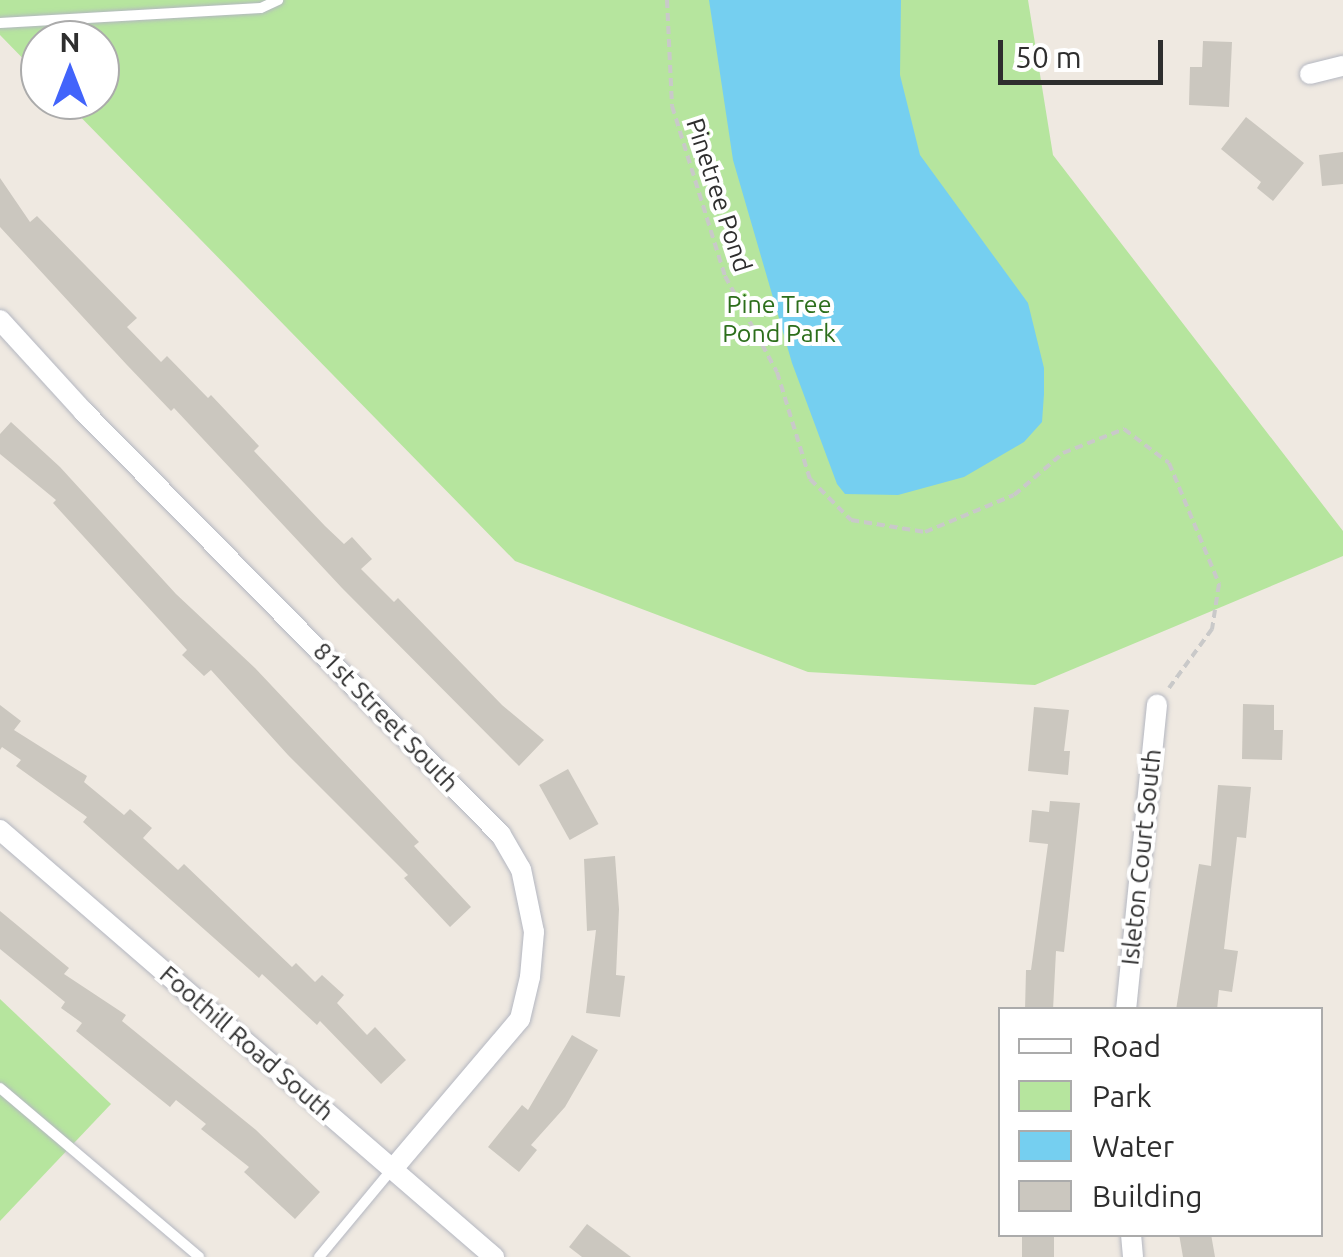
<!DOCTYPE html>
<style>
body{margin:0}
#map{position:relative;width:1343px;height:1257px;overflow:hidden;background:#efe9e1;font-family:Ubuntu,sans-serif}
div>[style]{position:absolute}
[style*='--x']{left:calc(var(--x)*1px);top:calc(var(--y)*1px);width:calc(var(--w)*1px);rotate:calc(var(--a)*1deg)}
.green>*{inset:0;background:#b6e59e}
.water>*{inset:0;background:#75cff0}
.building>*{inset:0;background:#cbc7bf;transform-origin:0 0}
.path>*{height:4px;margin-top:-2px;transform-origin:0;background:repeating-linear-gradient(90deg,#c9c9c9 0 8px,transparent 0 13px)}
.roads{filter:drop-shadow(0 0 2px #b4b7c1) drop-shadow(0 0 2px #b4b7c1)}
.service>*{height:10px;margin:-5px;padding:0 5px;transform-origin:5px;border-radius:5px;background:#fff}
.minor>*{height:20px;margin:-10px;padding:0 10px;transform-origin:10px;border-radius:10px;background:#fff}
span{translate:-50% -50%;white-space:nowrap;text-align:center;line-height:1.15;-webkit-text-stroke:8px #fff;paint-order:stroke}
.street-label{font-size:25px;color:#2e2e2e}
.park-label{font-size:25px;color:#2c6e1b}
.legend{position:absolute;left:998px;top:1007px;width:325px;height:230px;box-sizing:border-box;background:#fff;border:2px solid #ababab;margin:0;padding:12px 18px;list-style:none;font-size:30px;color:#2e2e2e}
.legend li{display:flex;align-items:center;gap:20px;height:50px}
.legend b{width:50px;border:2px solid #ababab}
.north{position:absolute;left:20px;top:20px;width:100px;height:100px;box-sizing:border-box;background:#fff;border:2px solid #ababab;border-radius:50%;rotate:0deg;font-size:28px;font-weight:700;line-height:40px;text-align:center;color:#2e2e2e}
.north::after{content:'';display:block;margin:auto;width:35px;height:45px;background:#4264fb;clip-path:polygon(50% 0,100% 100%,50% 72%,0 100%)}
.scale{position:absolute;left:998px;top:40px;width:165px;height:45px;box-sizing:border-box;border:5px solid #2e2e2e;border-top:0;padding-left:12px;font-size:30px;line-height:35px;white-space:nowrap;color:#2e2e2e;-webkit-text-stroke:8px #fff;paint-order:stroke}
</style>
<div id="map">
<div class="green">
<div style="clip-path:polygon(0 0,1028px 0,1053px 155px,1343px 531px,1343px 556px,1035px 685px,808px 672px,515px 561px,64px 100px,100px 100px,100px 40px,40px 40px,40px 76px,0 35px)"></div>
<div style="clip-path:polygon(0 999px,111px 1104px,0 1221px)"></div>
</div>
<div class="water">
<div style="clip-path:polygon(709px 0,901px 0,900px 75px,920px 155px,1028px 303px,1044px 368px,1044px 394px,1042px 422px,1024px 442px,964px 477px,898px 495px,845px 494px,837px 484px,792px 363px,733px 160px)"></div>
</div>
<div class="building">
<div style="clip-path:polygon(1203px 41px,1232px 42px,1229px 107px,1189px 105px,1190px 67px,1202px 67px)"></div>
<div style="clip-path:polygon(1246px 117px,1304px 163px,1273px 201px,1257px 188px,1261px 182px,1221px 149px)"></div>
<div style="clip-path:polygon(1343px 152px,1343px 184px,1322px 186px,1319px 155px)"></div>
<div style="clip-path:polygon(0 178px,30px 222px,37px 216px,137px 318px,127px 327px,161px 362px,167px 356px,208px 398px,211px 395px,259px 446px,254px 451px,325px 526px,344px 544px,352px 537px,372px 559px,361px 569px,394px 602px,398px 598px,502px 705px,544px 740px,519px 766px,342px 588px,174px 408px,171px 411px,127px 365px,0 227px)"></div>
<div style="clip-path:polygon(11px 422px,60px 467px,176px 594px,255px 668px,419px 842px,414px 846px,471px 907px,450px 927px,404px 878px,408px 875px,288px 755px,211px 670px,204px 676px,182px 655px,187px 650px,53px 503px,56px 500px,0 454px,0 434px)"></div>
<div style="clip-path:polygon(1243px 704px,1274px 705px,1274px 730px,1283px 730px,1282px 760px,1242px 759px)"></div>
<div style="clip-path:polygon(0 705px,21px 721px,14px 730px,87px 776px,84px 782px,124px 815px,130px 809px,152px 828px,143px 838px,178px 870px,184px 864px,292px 967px,296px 963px,315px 982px,322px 975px,344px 995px,337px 1003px,367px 1035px,375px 1027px,406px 1060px,381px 1084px,320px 1021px,317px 1025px,262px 974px,259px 978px,83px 822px,87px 817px,16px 766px,21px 760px,2px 747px,0 750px)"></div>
<div style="clip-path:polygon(1034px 707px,1069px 710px,1064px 751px,1070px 751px,1068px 775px,1028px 771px)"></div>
<div style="left:568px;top:769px;width:63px;height:33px;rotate:61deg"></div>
<div style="clip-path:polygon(1218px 785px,1251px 787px,1246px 838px,1237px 837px,1224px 949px,1238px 951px,1232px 992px,1219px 990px,1217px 1010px,1176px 1010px,1199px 864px,1211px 866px)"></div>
<div style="clip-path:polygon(1050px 801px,1080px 803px,1064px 952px,1056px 951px,1053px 1010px,1025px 1010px,1026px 970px,1031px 970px,1048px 844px,1029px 842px,1032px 810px,1049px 812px)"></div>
<div style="clip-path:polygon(615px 856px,619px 909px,616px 975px,625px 976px,620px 1017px,586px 1013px,596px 930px,587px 931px,584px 859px)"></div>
<div style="clip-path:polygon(0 911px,69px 968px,64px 974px,126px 1015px,122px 1021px,256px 1130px,320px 1192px,295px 1219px,244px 1172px,249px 1167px,201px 1129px,206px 1124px,176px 1100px,170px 1107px,76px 1031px,82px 1023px,61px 1008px,65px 1002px,0 949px)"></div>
<div style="clip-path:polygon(572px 1035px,598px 1050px,565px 1107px,531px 1145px,537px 1150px,519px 1172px,488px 1147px,522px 1105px,528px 1110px)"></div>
<div style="clip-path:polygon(587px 1224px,631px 1257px,582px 1257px,569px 1247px)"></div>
<div style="left:1022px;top:1234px;width:32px;height:23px"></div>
<div style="clip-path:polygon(1179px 1234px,1211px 1234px,1215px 1257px,1183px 1257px)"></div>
</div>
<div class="path">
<div style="--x:667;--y:0;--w:106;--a:87.3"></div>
<div style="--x:672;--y:106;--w:178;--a:72.7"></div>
<div style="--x:725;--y:276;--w:109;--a:61.6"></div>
<div style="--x:777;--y:372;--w:112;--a:72.9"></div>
<div style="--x:810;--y:479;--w:58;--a:45"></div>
<div style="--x:851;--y:520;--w:75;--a:9.2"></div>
<div style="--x:925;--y:532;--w:96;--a:-22.6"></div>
<div style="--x:1014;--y:495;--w:65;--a:-40.6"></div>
<div style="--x:1063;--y:453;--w:66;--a:-21.5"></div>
<div style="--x:1124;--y:429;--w:56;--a:37.1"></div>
<div style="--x:1169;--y:463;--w:131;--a:67.5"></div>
<div style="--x:1219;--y:584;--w:46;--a:98.8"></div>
<div style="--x:1212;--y:629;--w:73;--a:126.1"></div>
</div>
<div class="roads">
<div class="service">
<div style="--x:0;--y:23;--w:261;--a:-3.3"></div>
<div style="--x:261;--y:8;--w:19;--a:-25"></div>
<div style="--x:0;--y:1088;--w:261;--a:40.3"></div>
<div style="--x:319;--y:1257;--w:114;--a:-50.3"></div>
</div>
<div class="minor">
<div style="--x:1310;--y:74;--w:34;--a:-14"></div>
<div style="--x:0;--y:320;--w:123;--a:47.6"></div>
<div style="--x:83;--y:411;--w:595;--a:45.41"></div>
<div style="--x:501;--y:835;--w:39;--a:60"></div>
<div style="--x:521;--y:869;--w:64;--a:78.3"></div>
<div style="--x:534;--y:932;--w:45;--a:95.1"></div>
<div style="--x:530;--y:977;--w:43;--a:103.4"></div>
<div style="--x:520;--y:1019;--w:197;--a:130.3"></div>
<div style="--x:0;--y:830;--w:653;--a:40.84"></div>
<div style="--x:1126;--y:1010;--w:307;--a:-84.2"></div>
<div style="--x:1131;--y:1234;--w:23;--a:85"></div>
</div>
</div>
<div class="street-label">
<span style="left:719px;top:195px;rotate:72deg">Pinetree Pond</span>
<span style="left:386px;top:717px;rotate:46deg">81st Street South</span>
<span style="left:1141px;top:857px;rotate:-84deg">Isleton Court South</span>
<span style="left:247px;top:1043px;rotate:41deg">Foothill Road South</span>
</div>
<div class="park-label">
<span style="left:779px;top:319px">Pine Tree<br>Pond Park</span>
</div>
<ul class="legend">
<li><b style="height:12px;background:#fff"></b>Road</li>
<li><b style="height:28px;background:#b6e59e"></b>Park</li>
<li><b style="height:28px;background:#75cff0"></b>Water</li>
<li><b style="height:28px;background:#cbc7bf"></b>Building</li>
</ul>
<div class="north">N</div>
<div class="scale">50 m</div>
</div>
